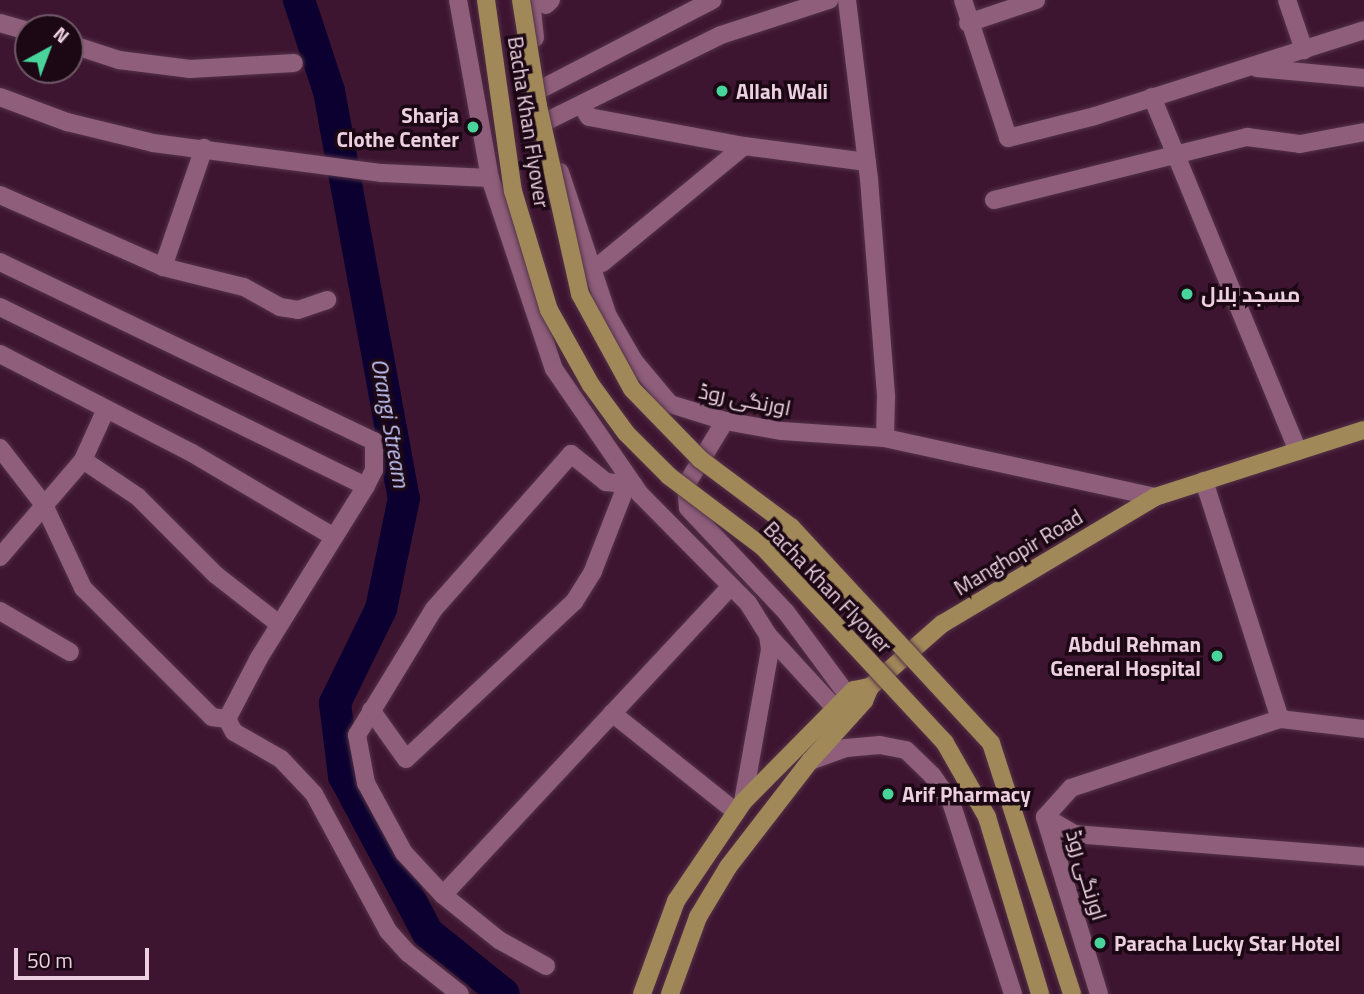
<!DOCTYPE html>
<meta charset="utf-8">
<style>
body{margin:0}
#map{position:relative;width:1364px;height:994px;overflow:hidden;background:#3e1530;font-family:"Titillium Web",Cairo,sans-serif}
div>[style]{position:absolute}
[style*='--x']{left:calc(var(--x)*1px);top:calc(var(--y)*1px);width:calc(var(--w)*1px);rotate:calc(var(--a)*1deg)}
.river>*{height:32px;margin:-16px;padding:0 16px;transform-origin:16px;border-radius:16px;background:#0b002f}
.roads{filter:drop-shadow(0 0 2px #533248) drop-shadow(0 0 2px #533248)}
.street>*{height:18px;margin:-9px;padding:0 9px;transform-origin:9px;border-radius:9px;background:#8e5e7b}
.secondary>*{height:18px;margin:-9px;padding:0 9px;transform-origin:9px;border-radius:9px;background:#8e5e7b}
.primary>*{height:18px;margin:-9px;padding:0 9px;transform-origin:9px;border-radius:9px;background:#a18859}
.bridges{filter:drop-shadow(0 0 2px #533248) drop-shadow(0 0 2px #533248)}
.primary-bridge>*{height:18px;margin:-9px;padding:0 9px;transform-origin:9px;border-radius:9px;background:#a18859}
.dots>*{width:19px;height:19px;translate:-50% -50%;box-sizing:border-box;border:4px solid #1b0814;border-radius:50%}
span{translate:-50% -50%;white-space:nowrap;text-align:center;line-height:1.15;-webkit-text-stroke:7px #1b0814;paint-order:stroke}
.poi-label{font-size:21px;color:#ecd0e0;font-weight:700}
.left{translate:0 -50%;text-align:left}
.right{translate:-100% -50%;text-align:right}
.street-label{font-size:21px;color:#ecd0e0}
.water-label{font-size:23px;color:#c4c7fa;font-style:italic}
.north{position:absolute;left:14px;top:14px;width:70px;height:70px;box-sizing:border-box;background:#1b0814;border:2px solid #6f5866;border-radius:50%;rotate:41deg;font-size:19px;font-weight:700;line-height:28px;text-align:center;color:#ecd0e0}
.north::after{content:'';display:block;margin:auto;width:24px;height:32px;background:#49d49c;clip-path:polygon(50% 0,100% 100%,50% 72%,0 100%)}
.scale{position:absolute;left:14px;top:948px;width:135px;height:32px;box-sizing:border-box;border:4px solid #ecd0e0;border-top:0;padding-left:9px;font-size:21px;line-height:24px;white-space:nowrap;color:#ecd0e0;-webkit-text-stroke:5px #1b0814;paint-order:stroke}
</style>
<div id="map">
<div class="river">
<div style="--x:299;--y:0;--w:96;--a:71.8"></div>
<div style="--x:329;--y:91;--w:414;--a:79.6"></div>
<div style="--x:404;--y:498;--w:113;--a:101.7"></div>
<div style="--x:381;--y:609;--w:105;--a:116.1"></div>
<div style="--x:335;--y:703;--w:74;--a:83"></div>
<div style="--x:344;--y:776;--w:178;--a:61.9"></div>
<div style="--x:428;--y:933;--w:97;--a:38.8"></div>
</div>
<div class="roads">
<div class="street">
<div style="--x:847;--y:0;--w:180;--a:83"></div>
<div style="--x:869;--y:179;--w:219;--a:85.5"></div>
<div style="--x:886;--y:397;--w:41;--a:91.4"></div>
<div style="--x:963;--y:0;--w:145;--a:71.9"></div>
<div style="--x:1008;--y:138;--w:90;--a:-14.2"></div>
<div style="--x:1095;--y:116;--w:282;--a:-17.7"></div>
<div style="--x:1287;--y:0;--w:53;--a:71.2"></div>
<div style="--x:546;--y:5;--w:7;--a:-45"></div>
<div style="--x:0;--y:23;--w:29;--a:16"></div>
<div style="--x:968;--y:23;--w:72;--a:-18.7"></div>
<div style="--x:70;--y:44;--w:52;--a:18.1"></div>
<div style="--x:119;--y:60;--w:72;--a:7.2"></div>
<div style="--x:190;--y:69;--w:104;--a:-3.3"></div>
<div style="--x:1257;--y:68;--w:107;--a:5.3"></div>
<div style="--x:0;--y:97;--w:72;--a:20.5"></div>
<div style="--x:67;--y:122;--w:89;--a:13.7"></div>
<div style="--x:153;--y:143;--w:231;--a:7.5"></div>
<div style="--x:382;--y:173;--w:108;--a:2.7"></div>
<div style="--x:1152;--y:97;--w:383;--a:67.6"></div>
<div style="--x:582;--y:106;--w:13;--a:58"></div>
<div style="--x:589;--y:117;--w:158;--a:10.6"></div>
<div style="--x:744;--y:146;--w:124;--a:7.4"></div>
<div style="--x:0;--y:195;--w:178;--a:23.8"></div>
<div style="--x:163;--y:267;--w:83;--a:13.9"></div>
<div style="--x:244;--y:287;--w:41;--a:29.1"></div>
<div style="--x:280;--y:307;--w:18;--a:9"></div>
<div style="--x:298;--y:310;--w:31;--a:-19"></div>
<div style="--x:994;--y:200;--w:261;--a:-14"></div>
<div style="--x:1247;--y:137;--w:53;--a:7.5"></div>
<div style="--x:1300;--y:144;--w:65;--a:-10.6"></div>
<div style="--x:0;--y:262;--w:415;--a:25.6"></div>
<div style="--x:374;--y:441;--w:29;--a:90"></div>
<div style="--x:374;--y:470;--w:18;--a:117"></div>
<div style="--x:366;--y:486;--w:203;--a:121.9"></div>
<div style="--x:259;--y:658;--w:69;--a:117.7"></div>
<div style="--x:227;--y:719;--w:15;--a:62"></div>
<div style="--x:234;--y:732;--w:54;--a:29.9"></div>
<div style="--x:281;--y:759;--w:48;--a:46.7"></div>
<div style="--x:314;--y:794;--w:156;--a:61.6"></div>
<div style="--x:388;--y:931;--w:30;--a:48"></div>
<div style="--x:408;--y:953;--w:66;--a:38.3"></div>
<div style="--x:602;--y:263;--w:184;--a:-39.5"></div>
<div style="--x:163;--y:267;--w:126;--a:-71"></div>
<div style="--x:0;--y:307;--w:407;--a:26.1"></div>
<div style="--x:0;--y:354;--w:216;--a:27.3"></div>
<div style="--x:192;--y:453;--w:165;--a:30.6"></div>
<div style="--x:0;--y:448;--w:72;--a:52.3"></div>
<div style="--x:44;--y:505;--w:92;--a:64.8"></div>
<div style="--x:83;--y:588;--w:182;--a:45"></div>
<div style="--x:212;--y:717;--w:15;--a:8"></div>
<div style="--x:83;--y:460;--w:66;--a:33.9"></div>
<div style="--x:138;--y:497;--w:110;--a:45"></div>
<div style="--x:216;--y:575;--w:80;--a:37.9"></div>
<div style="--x:0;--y:557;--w:128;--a:-49.4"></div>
<div style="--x:83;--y:460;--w:56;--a:-65.7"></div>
<div style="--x:0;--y:611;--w:81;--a:30.4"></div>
<div style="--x:371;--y:710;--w:60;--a:54.5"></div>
<div style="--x:406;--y:759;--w:230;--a:-43.1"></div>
<div style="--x:574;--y:602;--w:36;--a:-58"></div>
<div style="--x:593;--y:571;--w:93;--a:-68.7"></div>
<div style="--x:612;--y:713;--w:159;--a:38.6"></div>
<div style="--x:1280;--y:719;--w:85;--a:6.8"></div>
<div style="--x:1045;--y:817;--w:34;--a:30"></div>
<div style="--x:1074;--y:834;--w:291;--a:4.5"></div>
<div style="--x:443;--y:895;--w:422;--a:-47"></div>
<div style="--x:546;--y:966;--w:54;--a:-151"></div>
<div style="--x:499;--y:940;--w:72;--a:-141.2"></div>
<div style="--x:443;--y:895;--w:57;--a:-132.9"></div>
<div style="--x:404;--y:853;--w:80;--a:-118.5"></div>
<div style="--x:366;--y:783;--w:49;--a:-100.6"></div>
<div style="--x:357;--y:735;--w:148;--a:-58.6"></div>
<div style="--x:434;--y:609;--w:207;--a:-48.5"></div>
<div style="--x:571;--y:454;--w:45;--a:38.7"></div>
<div style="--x:606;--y:482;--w:28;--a:6"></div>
</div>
<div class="secondary">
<div style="--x:458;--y:0;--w:181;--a:79.8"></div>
<div style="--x:490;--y:178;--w:201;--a:71.5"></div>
<div style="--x:554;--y:369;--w:152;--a:55.5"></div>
<div style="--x:640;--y:494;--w:153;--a:45.3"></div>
<div style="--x:748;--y:603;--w:38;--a:58"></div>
<div style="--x:768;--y:635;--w:15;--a:82"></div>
<div style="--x:770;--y:650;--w:154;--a:100.1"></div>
<div style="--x:531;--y:0;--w:38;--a:84"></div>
<div style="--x:543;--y:88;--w:191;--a:-27.4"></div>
<div style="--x:549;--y:120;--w:192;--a:-26.3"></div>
<div style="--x:721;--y:35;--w:114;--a:-18"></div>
<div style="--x:560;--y:172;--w:152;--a:71.6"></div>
<div style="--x:608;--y:316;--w:52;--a:60"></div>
<div style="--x:634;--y:361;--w:56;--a:50.1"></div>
<div style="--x:670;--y:404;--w:58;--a:17.2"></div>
<div style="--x:725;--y:421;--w:58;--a:10"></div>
<div style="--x:782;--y:431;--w:103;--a:3.9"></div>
<div style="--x:885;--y:438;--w:276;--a:12.3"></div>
<div style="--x:725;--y:421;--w:75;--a:121.4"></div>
<div style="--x:686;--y:485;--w:23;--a:85"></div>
<div style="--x:688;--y:508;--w:143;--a:46.7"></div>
<div style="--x:786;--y:612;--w:119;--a:53.5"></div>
<div style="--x:768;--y:635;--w:115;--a:47.5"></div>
<div style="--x:810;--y:761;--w:38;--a:-20"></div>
<div style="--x:846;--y:748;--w:34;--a:-5"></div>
<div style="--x:880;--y:745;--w:26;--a:11"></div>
<div style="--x:906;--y:750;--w:36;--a:44"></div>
<div style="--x:932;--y:775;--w:33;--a:55"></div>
<div style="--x:951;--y:802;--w:202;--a:72.1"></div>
<div style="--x:1099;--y:994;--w:185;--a:-107"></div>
<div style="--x:1045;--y:817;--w:39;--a:-48"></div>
<div style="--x:1071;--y:788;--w:220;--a:-18.3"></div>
<div style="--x:1280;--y:719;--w:250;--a:-107.7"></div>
</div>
<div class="primary">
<div style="--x:642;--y:994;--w:99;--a:-69.9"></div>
<div style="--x:676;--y:901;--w:120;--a:-55.9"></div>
<div style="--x:743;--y:802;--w:158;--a:-45.3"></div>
<div style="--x:854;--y:690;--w:16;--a:-11"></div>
<div style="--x:670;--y:994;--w:82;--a:-70"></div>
<div style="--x:698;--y:917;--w:58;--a:-59"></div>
<div style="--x:728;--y:867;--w:134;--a:-52.3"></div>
<div style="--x:810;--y:761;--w:81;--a:-48"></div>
<div style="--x:864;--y:701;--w:15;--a:-67"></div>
<div style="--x:870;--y:687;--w:96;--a:-41.2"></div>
<div style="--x:942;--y:624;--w:248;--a:-30.8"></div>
<div style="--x:1155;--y:497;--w:219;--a:-17.8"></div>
</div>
</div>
<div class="bridges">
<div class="primary-bridge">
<div style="--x:486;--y:0;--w:193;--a:82"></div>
<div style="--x:513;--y:191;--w:124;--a:73.2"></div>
<div style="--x:549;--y:310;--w:86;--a:60.8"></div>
<div style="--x:591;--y:385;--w:59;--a:53.9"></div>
<div style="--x:626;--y:433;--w:61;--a:45"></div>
<div style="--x:669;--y:476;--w:118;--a:37.1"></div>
<div style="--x:763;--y:547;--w:267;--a:47.1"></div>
<div style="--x:945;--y:743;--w:85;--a:60.4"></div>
<div style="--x:987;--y:817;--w:185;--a:73.3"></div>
<div style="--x:521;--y:0;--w:107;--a:80.9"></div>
<div style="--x:538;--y:106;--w:193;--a:77.4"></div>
<div style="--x:580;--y:294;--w:108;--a:61.3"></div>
<div style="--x:632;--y:389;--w:98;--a:45.8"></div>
<div style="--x:700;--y:459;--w:114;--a:36.8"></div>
<div style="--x:791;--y:527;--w:294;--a:47.2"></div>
<div style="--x:991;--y:743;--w:264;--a:72.1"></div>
</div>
</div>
<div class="dots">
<div style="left:722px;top:91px;background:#49d49c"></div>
<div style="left:473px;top:127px;background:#49d49c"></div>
<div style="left:1187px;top:294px;background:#49d49c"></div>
<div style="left:1217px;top:656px;background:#49d49c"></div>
<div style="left:888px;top:794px;background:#49d49c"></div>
<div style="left:1100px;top:943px;background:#49d49c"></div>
</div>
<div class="poi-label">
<span class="left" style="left:736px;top:91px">Allah Wali</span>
<span class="right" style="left:459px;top:127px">Sharja<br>Clothe Center</span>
<span class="left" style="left:1201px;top:294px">مسجد بلال</span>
<span class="right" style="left:1201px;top:656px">Abdul Rehman<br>General Hospital</span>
<span class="left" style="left:902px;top:794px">Arif Pharmacy</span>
<span class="left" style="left:1114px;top:943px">Paracha Lucky Star Hotel</span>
</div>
<div class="street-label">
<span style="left:529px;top:122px;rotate:81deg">Bacha Khan Flyover</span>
<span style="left:745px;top:399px;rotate:11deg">اورنگی روڈ</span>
<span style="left:1018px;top:552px;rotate:-31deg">Manghopir Road</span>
<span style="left:828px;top:587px;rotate:46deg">Bacha Khan Flyover</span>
<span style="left:1087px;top:875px;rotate:73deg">اورنگی روڈ</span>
</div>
<div class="water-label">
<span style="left:390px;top:423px;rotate:80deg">Orangi Stream</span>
</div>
<div class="north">N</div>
<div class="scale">50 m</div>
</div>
